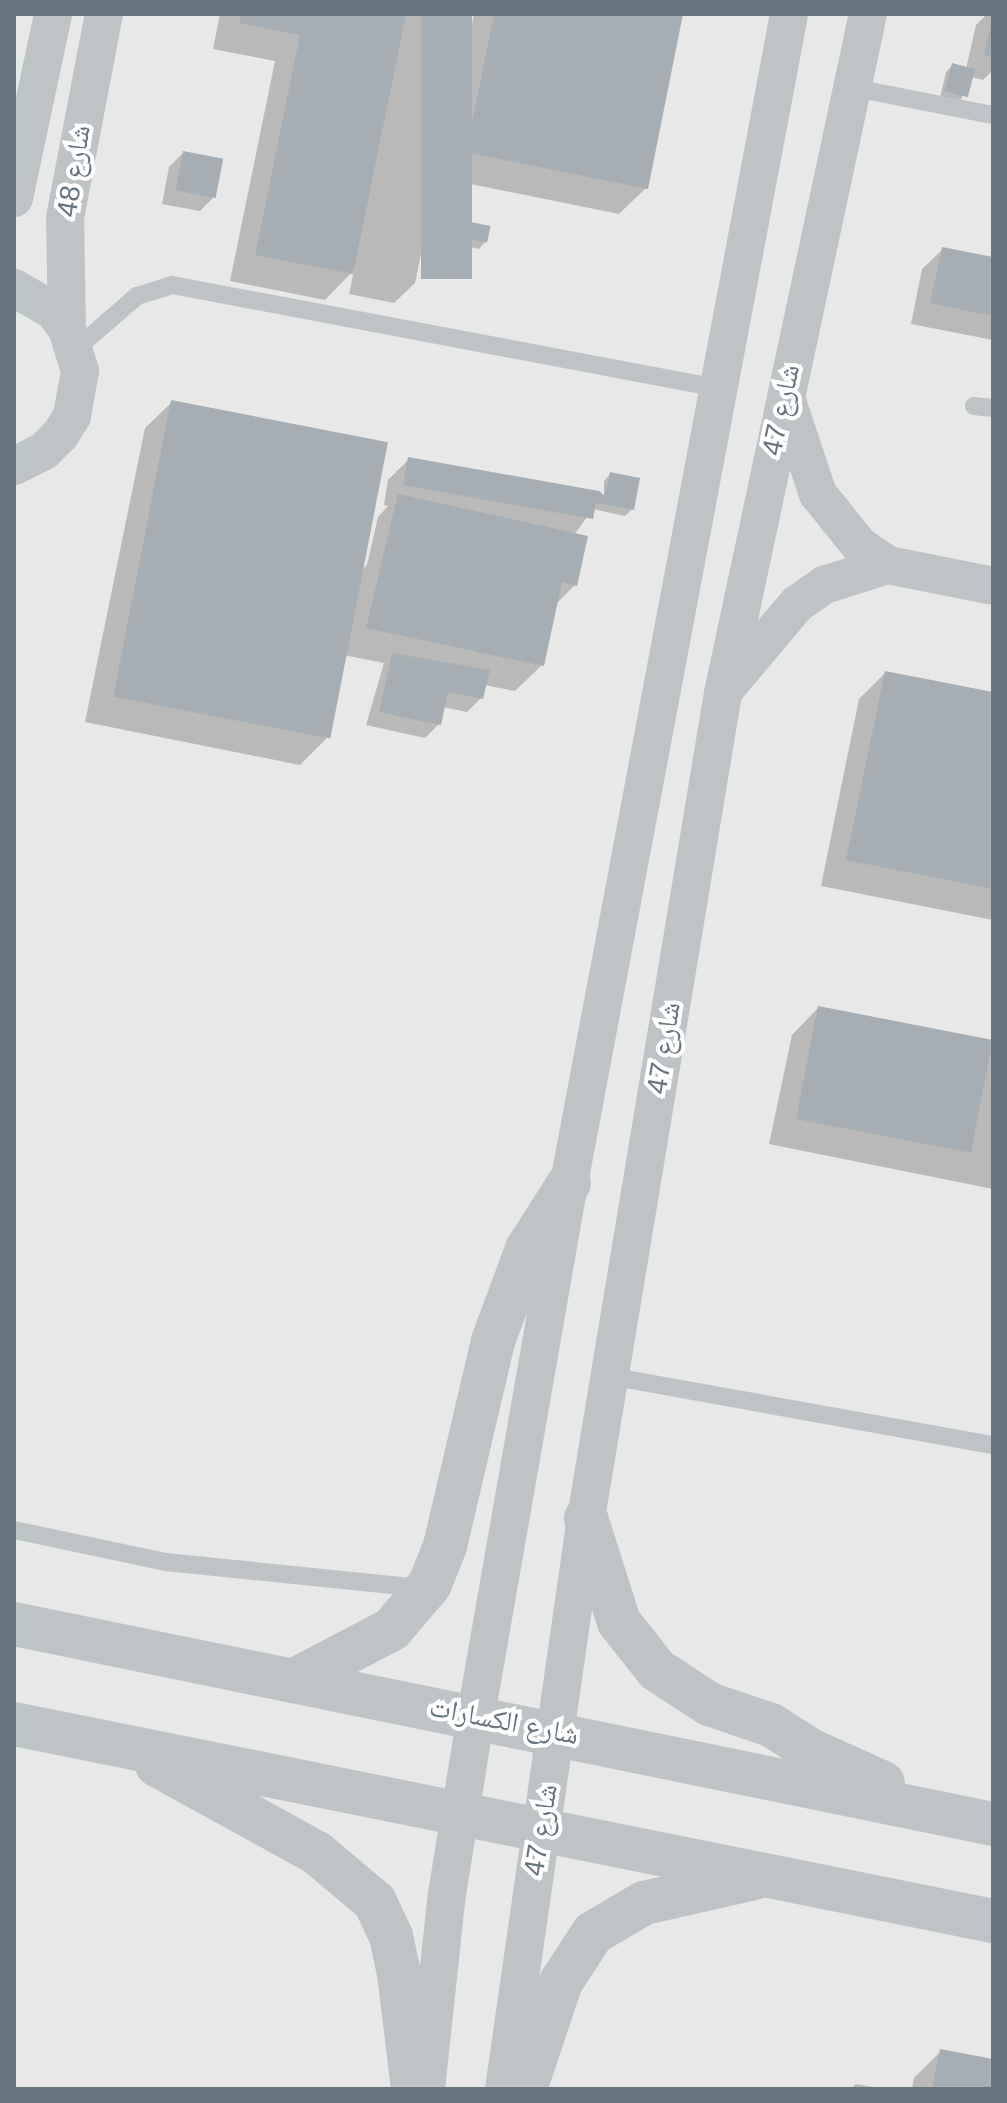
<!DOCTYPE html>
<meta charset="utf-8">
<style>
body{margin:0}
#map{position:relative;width:1007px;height:2103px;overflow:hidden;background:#f9f9f7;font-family:Helvetica,"Noto Naskh Arabic",sans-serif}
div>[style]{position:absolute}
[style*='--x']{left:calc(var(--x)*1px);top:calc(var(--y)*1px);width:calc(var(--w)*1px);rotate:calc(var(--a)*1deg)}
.built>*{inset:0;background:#e7e8e7;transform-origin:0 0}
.shadow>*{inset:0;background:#0003}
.building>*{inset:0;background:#a6aeb3;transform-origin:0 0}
.service>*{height:18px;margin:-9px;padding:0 9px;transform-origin:9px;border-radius:9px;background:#bec3c6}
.minor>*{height:38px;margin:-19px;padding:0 19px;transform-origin:19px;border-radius:19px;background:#bec3c6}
.tertiary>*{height:44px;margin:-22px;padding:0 22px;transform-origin:22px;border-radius:22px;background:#bec3c6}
span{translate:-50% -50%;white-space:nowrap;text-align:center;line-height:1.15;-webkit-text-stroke:8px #fff;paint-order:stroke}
.street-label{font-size:28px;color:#66757e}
.frame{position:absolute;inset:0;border:16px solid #66757e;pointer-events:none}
</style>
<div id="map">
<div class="built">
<div style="left:14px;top:14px;width:979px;height:2075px"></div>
</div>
<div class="shadow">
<div style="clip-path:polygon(220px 14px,470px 14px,415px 283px,394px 303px,349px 294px,354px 270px,325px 300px,230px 281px,275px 61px,213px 49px)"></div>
<div style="clip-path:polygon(474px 14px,681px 14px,646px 188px,619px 214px,441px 178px)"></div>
<div style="clip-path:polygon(987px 14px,993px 14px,993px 70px,983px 80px,971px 77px,960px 102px,940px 98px,946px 72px,952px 66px,966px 69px,976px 25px)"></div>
<div style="clip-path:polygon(183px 153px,214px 197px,200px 211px,162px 204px,169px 167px)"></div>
<div style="clip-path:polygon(461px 222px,485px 242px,479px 249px,452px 244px)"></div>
<div style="clip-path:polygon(943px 249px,993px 259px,993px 340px,911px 324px,922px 269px)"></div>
<div style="clip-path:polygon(172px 402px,360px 572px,367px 565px,378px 517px,388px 506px,384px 505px,388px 480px,409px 459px,595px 497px,604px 495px,604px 481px,610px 474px,632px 509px,625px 516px,593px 509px,574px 535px,575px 585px,555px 605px,542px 665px,515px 691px,484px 685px,481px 698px,467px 712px,443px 707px,439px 724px,425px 738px,366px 725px,384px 663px,343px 655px,326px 739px,300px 765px,85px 722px,145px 428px)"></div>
<div style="clip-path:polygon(885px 673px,993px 694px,993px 920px,821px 886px,859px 699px)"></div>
<div style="clip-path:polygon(818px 1008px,993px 1043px,993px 1189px,769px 1144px,792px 1035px)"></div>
<div style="clip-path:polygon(941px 2051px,993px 2062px,993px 2089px,912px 2089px,914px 2078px)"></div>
<div style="clip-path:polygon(856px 2084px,884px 2089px,851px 2089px)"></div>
</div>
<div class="building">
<div style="clip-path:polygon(241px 14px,406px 14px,353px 274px,255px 255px,300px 35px,239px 23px)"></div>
<div style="left:421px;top:14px;width:51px;height:265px"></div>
<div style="clip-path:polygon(494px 14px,683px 14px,648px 189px,466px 152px)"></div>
<div style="clip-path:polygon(992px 20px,993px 20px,993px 57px,984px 55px)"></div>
<div style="left:952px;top:63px;width:24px;height:29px;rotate:15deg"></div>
<div style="left:183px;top:151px;width:41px;height:40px;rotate:11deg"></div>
<div style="left:460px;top:220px;width:31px;height:17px;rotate:11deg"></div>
<div style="clip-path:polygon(942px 247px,993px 257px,993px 316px,930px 303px)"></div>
<div style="left:171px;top:400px;width:221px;height:302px;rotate:11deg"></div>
<div style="clip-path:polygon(408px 457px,599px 491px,605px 496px,610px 472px,640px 478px,634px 510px,596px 503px,593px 519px,403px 485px)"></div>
<div style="clip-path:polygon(398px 494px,588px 536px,577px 586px,562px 582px,544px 666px,366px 628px)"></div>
<div style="clip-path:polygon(392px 653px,490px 670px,483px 699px,448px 692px,441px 725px,379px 712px)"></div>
<div style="clip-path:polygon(885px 671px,993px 692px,993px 889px,846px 860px)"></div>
<div style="left:818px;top:1006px;width:178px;height:115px;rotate:11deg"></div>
<div style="clip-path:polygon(940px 2049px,993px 2059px,993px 2089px,932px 2089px)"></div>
</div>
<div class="service">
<div style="--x:854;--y:88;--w:142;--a:11"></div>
<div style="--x:76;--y:349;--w:81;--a:-41"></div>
<div style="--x:137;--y:296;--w:37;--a:-17"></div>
<div style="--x:172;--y:285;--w:556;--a:10.68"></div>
<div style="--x:974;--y:406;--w:19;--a:6"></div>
<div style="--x:609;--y:1376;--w:390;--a:10.2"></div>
<div style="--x:14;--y:1530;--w:155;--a:11.9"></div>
<div style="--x:166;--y:1562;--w:259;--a:5.8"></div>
</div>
<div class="minor">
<div style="--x:14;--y:198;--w:188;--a:-78"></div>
<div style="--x:14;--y:288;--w:46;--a:29.9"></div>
<div style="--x:54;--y:311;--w:22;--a:54"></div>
<div style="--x:67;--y:329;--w:44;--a:72.8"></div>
<div style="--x:80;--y:371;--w:46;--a:100.1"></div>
<div style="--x:72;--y:416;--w:22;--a:122"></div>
<div style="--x:60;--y:435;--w:23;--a:135"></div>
<div style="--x:44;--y:451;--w:34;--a:153"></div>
<div style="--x:67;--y:329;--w:111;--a:-91"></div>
<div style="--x:65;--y:218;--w:208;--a:-79.2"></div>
<div style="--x:786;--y:398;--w:101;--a:71.6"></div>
<div style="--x:818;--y:494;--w:67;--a:51.1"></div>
<div style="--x:860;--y:546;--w:34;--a:34"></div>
<div style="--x:888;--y:565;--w:107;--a:11.3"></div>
<div style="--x:727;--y:687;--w:109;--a:-49.9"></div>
<div style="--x:797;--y:604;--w:33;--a:-35"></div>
<div style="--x:824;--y:585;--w:67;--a:-17.4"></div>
<div style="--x:426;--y:2089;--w:196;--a:-83.9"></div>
<div style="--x:447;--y:1894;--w:181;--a:-80.8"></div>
<div style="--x:476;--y:1715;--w:540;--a:-80.08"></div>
<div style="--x:569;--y:1183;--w:1190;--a:-79.34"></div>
<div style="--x:504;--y:2089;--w:577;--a:-81.83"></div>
<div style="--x:586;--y:1518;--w:836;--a:-80.57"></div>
<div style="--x:723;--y:693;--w:694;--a:-77.95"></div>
</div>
<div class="tertiary">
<div style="--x:586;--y:1518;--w:109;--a:72.4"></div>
<div style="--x:619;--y:1622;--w:61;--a:51.6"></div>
<div style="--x:657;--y:1670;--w:62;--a:33.2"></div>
<div style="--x:709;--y:1704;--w:65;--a:18.7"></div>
<div style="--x:771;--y:1725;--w:46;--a:32.7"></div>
<div style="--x:810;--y:1750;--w:80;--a:24.3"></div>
<div style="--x:14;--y:1624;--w:999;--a:11.55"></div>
<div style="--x:293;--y:1681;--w:112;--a:-27.7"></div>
<div style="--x:392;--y:1629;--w:59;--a:-49.8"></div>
<div style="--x:430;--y:1584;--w:41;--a:-68.5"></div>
<div style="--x:445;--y:1546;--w:211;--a:-76.8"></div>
<div style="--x:493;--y:1341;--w:98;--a:-69.7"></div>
<div style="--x:527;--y:1249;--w:78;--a:-57.5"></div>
<div style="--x:14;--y:1724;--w:999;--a:11.38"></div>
<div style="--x:157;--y:1765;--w:183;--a:28.8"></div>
<div style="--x:317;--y:1853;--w:76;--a:40.2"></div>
<div style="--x:375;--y:1902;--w:38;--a:65"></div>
<div style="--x:391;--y:1936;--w:38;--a:78"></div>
<div style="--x:399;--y:1973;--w:117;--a:83.1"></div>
<div style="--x:525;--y:2089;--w:113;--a:-71.4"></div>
<div style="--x:561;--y:1982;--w:59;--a:-56.9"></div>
<div style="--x:593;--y:1933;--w:59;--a:-30.5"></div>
<div style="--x:644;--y:1903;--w:113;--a:-12.8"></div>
</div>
<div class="street-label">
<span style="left:74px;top:171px;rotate:-81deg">شارع 48</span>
<span style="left:781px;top:410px;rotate:-78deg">شارع 47</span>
<span style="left:664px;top:1048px;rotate:-81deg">شارع 47</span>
<span style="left:504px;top:1721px;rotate:11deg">شارع الكسارات</span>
<span style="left:541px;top:1830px;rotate:-81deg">شارع 47</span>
</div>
<div class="frame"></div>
</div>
